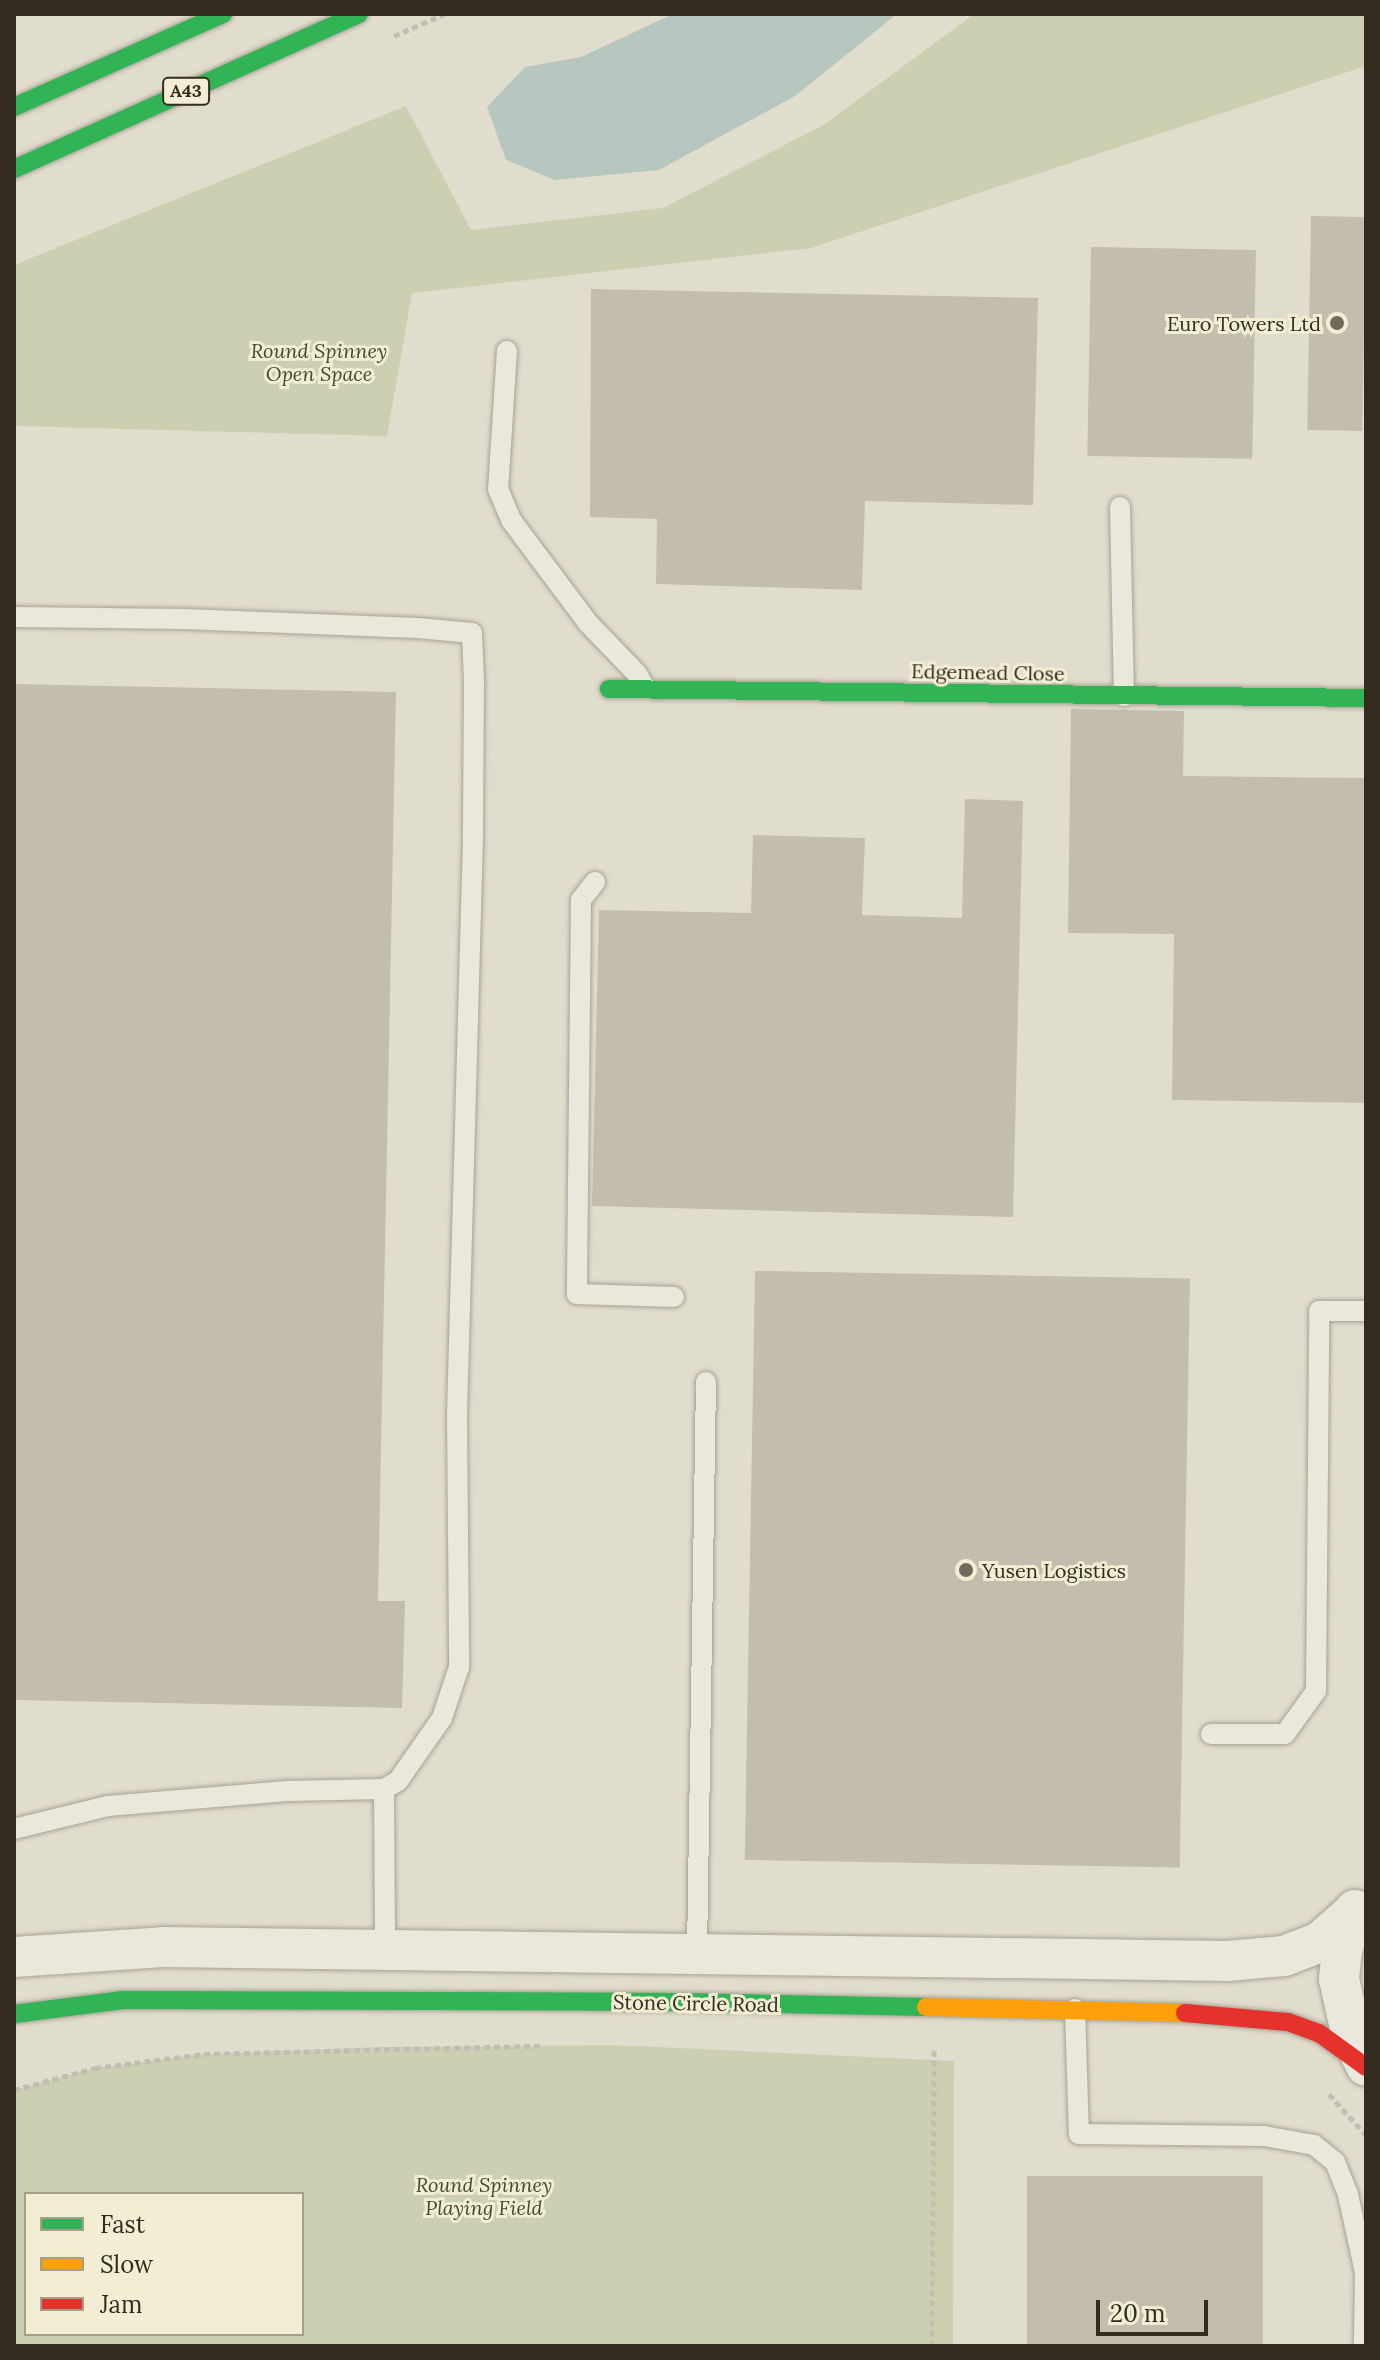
<!DOCTYPE html>
<style>
body{margin:0}
#map{position:relative;width:1380px;height:2360px;overflow:hidden;background:#e1ddcc;font-family:Lora,serif}
div>[style]{position:absolute}
[style*='--x']{left:calc(var(--x)*1px);top:calc(var(--y)*1px);width:calc(var(--w)*1px);rotate:calc(var(--a)*1deg)}
.green>*{inset:0;background:#ccd0b0}
.water>*{inset:0;background:#b7c7bf}
.building>*{inset:0;background:#c4bdad;transform-origin:0 0}
.path>*{height:5px;margin-top:-2.5px;transform-origin:0;background:repeating-linear-gradient(90deg,#c2beb4 0 6px,transparent 0 10px)}
.roads{filter:drop-shadow(0 0 2px #a6a295) drop-shadow(0 0 2px #a6a295)}
.lane>*{height:20px;margin:-10px;padding:0 10px;transform-origin:10px;border-radius:10px;background:#eae7dd}
.street>*{height:40px;margin:-20px;padding:0 20px;transform-origin:20px;border-radius:20px;background:#eae7dd}
.fast>*{height:18px;margin:-9px;padding:0 9px;transform-origin:9px;border-radius:9px;background:#30b455}
.slow>*{height:18px;margin:-9px;padding:0 9px;transform-origin:9px;border-radius:9px;background:#ff9f0a}
.jam>*{height:18px;margin:-9px;padding:0 9px;transform-origin:9px;border-radius:9px;background:#e5322d}
.dots>*{width:22px;height:22px;translate:-50% -50%;box-sizing:border-box;border:4px solid #f2edd3;border-radius:50%}
span{translate:-50% -50%;white-space:nowrap;text-align:center;line-height:1.15;-webkit-text-stroke:6px #f2edd3;paint-order:stroke}
.shield-label span{padding:2px 6px;background:#f2edd3;border:2px solid;border-radius:6px;-webkit-text-stroke-width:0}
.shield-label{font-size:18px;color:#342b1f;font-weight:700}
.poi-label{font-size:20px;color:#342b1f}
.right{translate:-100% -50%;text-align:right}
.left{translate:0 -50%;text-align:left}
.park-label{font-size:20px;color:#3f4e27;font-style:italic}
.street-label{font-size:20px;color:#342b1f}
.frame{position:absolute;inset:0;border:16px solid #342b1f;pointer-events:none}
.legend{position:absolute;left:24px;top:2192px;width:280px;height:144px;box-sizing:border-box;background:#f2edd3;border:2px solid #a69f8b;margin:0;padding:10px 14px;list-style:none;font-size:24px;color:#342b1f}
.legend li{display:flex;align-items:center;gap:16px;height:40px}
.legend b{width:40px;border:2px solid #a69f8b}
.scale{position:absolute;left:1096px;top:2300px;width:112px;height:36px;box-sizing:border-box;border:4px solid #342b1f;border-top:0;padding-left:10px;font-size:24px;line-height:28px;white-space:nowrap;color:#342b1f;-webkit-text-stroke:6px #f2edd3;paint-order:stroke}
</style>
<div id="map">
<div class="green">
<div style="clip-path:polygon(974px 14px,1366px 14px,1366px 66px,811px 248px,412px 293px,387px 436px,14px 426px,14px 265px,406px 106px,471px 230px,663px 208px,825px 124px)"></div>
<div style="clip-path:polygon(evenodd,612px 2045px,954px 2061px,953px 2346px,14px 2346px,14px 2090px,95px 2068px,204px 2054px,380px 2047px,612px 2045px,26px 2194px,302px 2194px,302px 2334px,26px 2334px,26px 2194px)"></div>
</div>
<div class="water">
<div style="clip-path:polygon(673px 14px,897px 14px,795px 96px,659px 170px,555px 180px,506px 160px,487px 107px,525px 67px,581px 57px)"></div>
</div>
<div class="building">
<div style="left:1311px;top:216px;width:55px;height:214px;rotate:1deg"></div>
<div style="left:1091px;top:247px;width:165px;height:209px;rotate:1deg"></div>
<div style="clip-path:polygon(591px 289px,1038px 298px,1033px 505px,865px 501px,862px 590px,656px 584px,657px 519px,590px 517px)"></div>
<div style="clip-path:polygon(14px 684px,396px 692px,378px 1601px,405px 1601px,402px 1708px,14px 1700px)"></div>
<div style="clip-path:polygon(1071px 709px,1184px 711px,1183px 776px,1366px 778px,1366px 1103px,1172px 1100px,1174px 934px,1068px 933px)"></div>
<div style="clip-path:polygon(965px 799px,1023px 801px,1013px 1217px,592px 1206px,599px 910px,751px 913px,753px 835px,865px 838px,862px 915px,962px 918px)"></div>
<div style="left:755px;top:1271px;width:435px;height:589px;rotate:1deg"></div>
<div style="left:1027px;top:2176px;width:236px;height:170px"></div>
</div>
<div class="path">
<div style="--x:394;--y:36;--w:55;--a:-23.7"></div>
<div style="--x:14;--y:2090;--w:84;--a:-15.2"></div>
<div style="--x:95;--y:2068;--w:110;--a:-7.3"></div>
<div style="--x:204;--y:2054;--w:336;--a:-1.4"></div>
<div style="--x:1329;--y:2094;--w:55;--a:47.9"></div>
<div style="--x:932;--y:2346;--w:297;--a:-89.6"></div>
</div>
<div class="roads">
<div class="lane">
<div style="--x:507;--y:351;--w:138;--a:93.7"></div>
<div style="--x:498;--y:489;--w:34;--a:67"></div>
<div style="--x:511;--y:520;--w:129;--a:53.2"></div>
<div style="--x:588;--y:623;--w:71;--a:46.1"></div>
<div style="--x:637;--y:674;--w:16;--a:60"></div>
<div style="--x:1120;--y:507;--w:189;--a:88.8"></div>
<div style="--x:14;--y:617;--w:170;--a:0.7"></div>
<div style="--x:184;--y:619;--w:234;--a:2.2"></div>
<div style="--x:418;--y:628;--w:54;--a:5.3"></div>
<div style="--x:472;--y:633;--w:48;--a:87.6"></div>
<div style="--x:474;--y:681;--w:157;--a:90.4"></div>
<div style="--x:473;--y:838;--w:578;--a:91.59"></div>
<div style="--x:457;--y:1416;--w:251;--a:89.5"></div>
<div style="--x:459;--y:1667;--w:54;--a:108.4"></div>
<div style="--x:442;--y:1718;--w:77;--a:124.9"></div>
<div style="--x:398;--y:1781;--w:16;--a:150"></div>
<div style="--x:384;--y:1789;--w:97;--a:178.8"></div>
<div style="--x:287;--y:1791;--w:180;--a:175.2"></div>
<div style="--x:108;--y:1806;--w:97;--a:166.3"></div>
<div style="--x:595;--y:882;--w:23;--a:128"></div>
<div style="--x:581;--y:900;--w:394;--a:90.6"></div>
<div style="--x:577;--y:1294;--w:97;--a:1.8"></div>
<div style="--x:1211;--y:1734;--w:74;--a:0"></div>
<div style="--x:1285;--y:1734;--w:53;--a:-54.2"></div>
<div style="--x:1316;--y:1691;--w:380;--a:-89.5"></div>
<div style="--x:1319;--y:1311;--w:47;--a:0"></div>
<div style="--x:384;--y:1789;--w:160;--a:89.6"></div>
<div style="--x:697;--y:1953;--w:571;--a:-89.1"></div>
<div style="--x:1075;--y:2009;--w:125;--a:88.2"></div>
<div style="--x:1079;--y:2134;--w:185;--a:0.6"></div>
<div style="--x:1264;--y:2136;--w:51;--a:10.2"></div>
<div style="--x:1314;--y:2145;--w:27;--a:39"></div>
<div style="--x:1335;--y:2162;--w:35;--a:68"></div>
<div style="--x:1348;--y:2195;--w:79;--a:77.6"></div>
<div style="--x:1365;--y:2272;--w:74;--a:90.8"></div>
</div>
<div class="street">
<div style="--x:1355;--y:1910;--w:42;--a:108"></div>
<div style="--x:1342;--y:1950;--w:29;--a:96"></div>
<div style="--x:1339;--y:1979;--w:59;--a:77.4"></div>
<div style="--x:1352;--y:2037;--w:32;--a:64"></div>
<div style="--x:14;--y:1957;--w:149;--a:-3.8"></div>
<div style="--x:163;--y:1947;--w:1064;--a:0.75"></div>
<div style="--x:1227;--y:1961;--w:57;--a:-5"></div>
<div style="--x:1284;--y:1956;--w:39;--a:-21"></div>
<div style="--x:1320;--y:1942;--w:45;--a:-41.4"></div>
</div>
<div class="fast">
<div style="--x:14;--y:107;--w:229;--a:-24"></div>
<div style="--x:14;--y:169;--w:378;--a:-24.2"></div>
<div style="--x:609;--y:689;--w:757;--a:0.68"></div>
<div style="--x:14;--y:2014;--w:110;--a:-7.3"></div>
<div style="--x:123;--y:2000;--w:559;--a:0.2"></div>
<div style="--x:682;--y:2002;--w:244;--a:1.2"></div>
</div>
<div class="slow">
<div style="--x:926;--y:2007;--w:259;--a:1.3"></div>
</div>
<div class="jam">
<div style="--x:1185;--y:2013;--w:103;--a:5"></div>
<div style="--x:1288;--y:2022;--w:33;--a:20"></div>
<div style="--x:1319;--y:2033;--w:58;--a:35.9"></div>
</div>
</div>
<div class="dots">
<div style="left:1337px;top:323px;background:#71695c"></div>
<div style="left:966px;top:1570px;background:#71695c"></div>
</div>
<div class="shield-label">
<span style="left:186px;top:91px">A43</span>
</div>
<div class="poi-label">
<span class="right" style="left:1321px;top:323px">Euro Towers Ltd</span>
<span class="left" style="left:982px;top:1570px">Yusen Logistics</span>
</div>
<div class="park-label">
<span style="left:319px;top:362px">Round Spinney<br>Open Space</span>
<span style="left:484px;top:2196px">Round Spinney<br>Playing Field</span>
</div>
<div class="street-label">
<span style="left:988px;top:672px;rotate:1deg">Edgemead Close</span>
<span style="left:696px;top:2003px;rotate:1deg">Stone Circle Road</span>
</div>
<div class="frame"></div>
<ul class="legend">
<li><b style="height:10px;background:#30b455"></b>Fast</li>
<li><b style="height:10px;background:#ff9f0a"></b>Slow</li>
<li><b style="height:10px;background:#e5322d"></b>Jam</li>
</ul>
<div class="scale">20 m</div>
</div>
